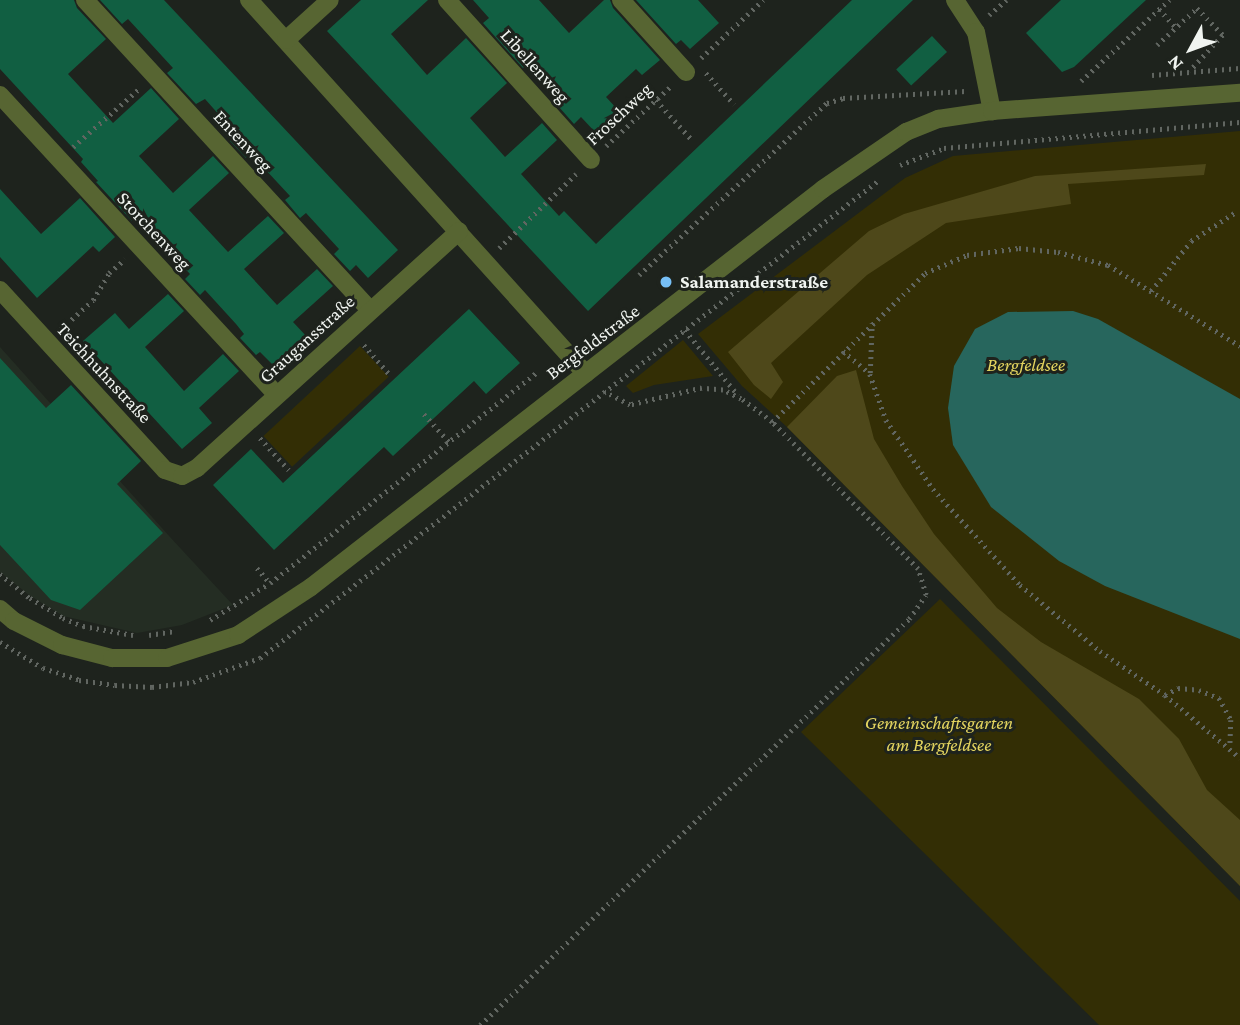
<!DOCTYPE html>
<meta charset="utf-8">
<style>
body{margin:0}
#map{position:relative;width:1240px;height:1025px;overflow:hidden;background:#1e231d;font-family:"Crimson Pro",serif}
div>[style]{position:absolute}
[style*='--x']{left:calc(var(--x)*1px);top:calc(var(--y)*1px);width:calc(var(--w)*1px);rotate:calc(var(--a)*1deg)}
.built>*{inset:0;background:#242d23}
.green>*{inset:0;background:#332e05;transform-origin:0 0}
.forest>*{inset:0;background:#4e481a}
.water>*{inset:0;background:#27665d}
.building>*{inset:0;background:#115f42;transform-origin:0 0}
.path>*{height:4.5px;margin-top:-2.25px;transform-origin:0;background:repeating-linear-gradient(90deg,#616661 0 2px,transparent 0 7px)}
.street>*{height:18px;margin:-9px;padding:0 9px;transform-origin:9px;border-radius:9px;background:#576532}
.dots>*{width:19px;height:19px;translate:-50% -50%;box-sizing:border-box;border:4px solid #1e231d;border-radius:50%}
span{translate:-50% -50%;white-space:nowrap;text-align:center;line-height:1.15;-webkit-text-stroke:6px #1e231d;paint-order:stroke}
.street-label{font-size:19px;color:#f0f4f0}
.poi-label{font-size:19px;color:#f0f4f0;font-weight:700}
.left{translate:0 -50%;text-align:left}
.park-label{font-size:19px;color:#e4d55f;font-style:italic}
.north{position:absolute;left:1156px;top:14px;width:70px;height:70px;-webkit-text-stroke:5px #1e231d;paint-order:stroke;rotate:229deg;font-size:19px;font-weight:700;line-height:28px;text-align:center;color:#f0f4f0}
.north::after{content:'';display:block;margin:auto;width:24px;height:32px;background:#f0f4f0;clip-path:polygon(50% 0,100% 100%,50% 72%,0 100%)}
</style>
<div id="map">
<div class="built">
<div style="clip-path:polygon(0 347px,170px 537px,233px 605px,182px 625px,137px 633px,63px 616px,29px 595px,0 572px)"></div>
</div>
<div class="green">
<div style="clip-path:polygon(1240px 131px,1240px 886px,787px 427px,742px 386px,698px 334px,905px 178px,953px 156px)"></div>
<div style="clip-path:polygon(683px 340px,713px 376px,654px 385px,633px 393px,626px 386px)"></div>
<div style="left:360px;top:346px;width:42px;height:132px;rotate:47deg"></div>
<div style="clip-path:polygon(940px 599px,1240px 901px,1240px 1025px,1099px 1025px,801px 732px)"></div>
</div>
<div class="forest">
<div style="clip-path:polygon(1206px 164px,1204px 175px,1068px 184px,1071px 204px,946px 223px,867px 275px,771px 363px,783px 382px,771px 399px,754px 385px,728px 352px,869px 231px,904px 214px,1035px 176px)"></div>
<div style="clip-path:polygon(856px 370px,874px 439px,902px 486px,934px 534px,997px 608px,1041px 642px,1139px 699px,1179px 739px,1207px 790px,1240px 820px,1240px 886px,787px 427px,837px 376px)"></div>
</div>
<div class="water">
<div style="clip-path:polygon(1073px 311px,1098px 319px,1240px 399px,1240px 639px,1105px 586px,1059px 561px,991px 507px,953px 445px,948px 408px,954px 366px,975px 329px,1008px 312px)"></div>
</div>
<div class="building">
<div style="clip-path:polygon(0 0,74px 0,77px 8px,106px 39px,68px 74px,113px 123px,151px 88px,179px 119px,139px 156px,173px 193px,213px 156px,229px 173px,189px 210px,228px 252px,268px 216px,284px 233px,244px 269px,277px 305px,317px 269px,333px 286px,293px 322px,308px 338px,276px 368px,260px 352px,256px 355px,240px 338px,244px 334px,236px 324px,205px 290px,200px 295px,185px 279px,190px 274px,163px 245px,160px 248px,134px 220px,132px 221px,96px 182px,98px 181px,81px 162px,83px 159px,0 69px)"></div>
<div style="clip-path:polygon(100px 0,164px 0,398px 250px,368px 278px,356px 265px,350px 271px,334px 254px,339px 249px,306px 213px,300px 218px,285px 200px,290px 196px,251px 154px,246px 158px,230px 141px,237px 135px,205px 99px,196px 104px,167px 73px,173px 68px,128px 19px,122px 24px)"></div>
<div style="clip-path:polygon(361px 0,428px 0,391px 34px,427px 75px,466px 38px,507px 83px,470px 118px,505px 157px,542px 123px,557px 140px,521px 174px,559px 216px,564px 211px,596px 244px,852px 0,913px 0,588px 311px,327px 31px)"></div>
<div style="clip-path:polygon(473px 0,539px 0,569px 33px,604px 0,610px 0,613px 8px,660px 60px,642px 75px,636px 69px,606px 97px,619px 111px,596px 133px,581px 117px,574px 124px,559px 107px,566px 101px,530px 62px,523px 68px,483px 23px,489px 18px)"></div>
<div style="clip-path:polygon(636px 0,698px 0,719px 23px,690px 49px,681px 40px,676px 44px)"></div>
<div style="clip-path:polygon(1061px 0,1146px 0,1074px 67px,1062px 72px,1026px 33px)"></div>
<div style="left:932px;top:36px;width:22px;height:49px;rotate:47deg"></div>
<div style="clip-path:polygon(0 189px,41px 234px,80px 198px,115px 237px,99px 252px,93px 246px,37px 298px,0 257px)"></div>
<div style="clip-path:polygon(168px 294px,184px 311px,145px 347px,184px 391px,223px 354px,239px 371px,199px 408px,212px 423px,182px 449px,83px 341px,115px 313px,129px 329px)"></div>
<div style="clip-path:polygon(469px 309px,520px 363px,486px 394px,474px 381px,393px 456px,384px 447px,274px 550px,213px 485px,251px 449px,283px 483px)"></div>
<div style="clip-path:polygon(0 358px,46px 408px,71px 385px,141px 461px,117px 484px,163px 533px,80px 610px,51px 600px,0 545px)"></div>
</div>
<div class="path">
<div style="--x:1159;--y:9;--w:25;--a:47"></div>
<div style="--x:989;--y:15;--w:23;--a:-41"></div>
<div style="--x:1157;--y:45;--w:54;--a:-42.8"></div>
<div style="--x:1197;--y:8;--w:37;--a:46"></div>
<div style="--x:1223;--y:35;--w:49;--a:132.5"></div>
<div style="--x:701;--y:58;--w:85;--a:-43.1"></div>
<div style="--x:706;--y:73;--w:42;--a:47.9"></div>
<div style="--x:1152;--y:75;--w:88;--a:-4.5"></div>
<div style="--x:1081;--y:81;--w:120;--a:-42.6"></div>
<div style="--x:656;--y:100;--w:55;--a:47.9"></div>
<div style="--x:606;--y:146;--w:88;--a:-42.7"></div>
<div style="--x:73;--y:147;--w:89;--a:-41.4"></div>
<div style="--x:900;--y:165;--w:47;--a:-21.1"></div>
<div style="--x:944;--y:148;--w:297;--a:-5"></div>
<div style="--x:499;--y:248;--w:107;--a:-43.9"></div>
<div style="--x:639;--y:275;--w:255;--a:-42.5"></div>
<div style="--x:827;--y:103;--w:17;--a:-17"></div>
<div style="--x:843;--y:98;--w:123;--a:-3.3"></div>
<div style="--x:1151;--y:291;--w:64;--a:-51.3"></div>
<div style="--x:1191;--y:241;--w:54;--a:-32.8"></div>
<div style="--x:61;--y:329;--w:43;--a:-42.2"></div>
<div style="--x:93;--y:300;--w:31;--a:-59"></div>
<div style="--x:109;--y:273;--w:21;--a:-41"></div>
<div style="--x:685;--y:330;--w:84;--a:50.8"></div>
<div style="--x:364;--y:345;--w:41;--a:48.9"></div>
<div style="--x:843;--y:351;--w:35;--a:40"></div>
<div style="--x:870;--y:374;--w:49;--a:70.8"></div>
<div style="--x:886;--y:420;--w:83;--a:55.7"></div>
<div style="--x:933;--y:489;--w:130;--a:47.8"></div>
<div style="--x:1020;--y:585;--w:104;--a:39.5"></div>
<div style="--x:1100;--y:651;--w:78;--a:34.1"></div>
<div style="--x:1165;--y:695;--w:98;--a:40"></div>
<div style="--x:870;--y:373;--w:50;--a:-87.7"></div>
<div style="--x:424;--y:414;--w:39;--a:48"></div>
<div style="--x:772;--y:422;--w:214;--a:-44.2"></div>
<div style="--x:925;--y:273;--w:46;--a:-23.2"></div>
<div style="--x:967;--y:255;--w:52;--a:-7.7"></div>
<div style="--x:1019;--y:248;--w:39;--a:6"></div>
<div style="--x:1058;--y:252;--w:52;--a:14.6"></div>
<div style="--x:1108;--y:265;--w:155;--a:31.5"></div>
<div style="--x:260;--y:438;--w:43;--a:47.8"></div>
<div style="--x:257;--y:568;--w:20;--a:49"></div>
<div style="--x:0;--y:574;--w:38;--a:39"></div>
<div style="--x:30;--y:598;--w:39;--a:31"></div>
<div style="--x:63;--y:618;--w:22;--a:22"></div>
<div style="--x:83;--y:626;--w:51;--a:10.2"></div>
<div style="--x:210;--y:620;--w:70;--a:-31.7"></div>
<div style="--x:270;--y:583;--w:340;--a:-38.3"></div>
<div style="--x:149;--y:635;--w:26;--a:-9"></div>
<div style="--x:0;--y:642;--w:50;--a:31.2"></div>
<div style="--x:43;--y:668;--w:38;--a:18"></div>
<div style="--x:79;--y:680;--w:36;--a:8"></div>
<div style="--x:115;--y:685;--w:37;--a:3"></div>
<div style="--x:152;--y:687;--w:41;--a:-7"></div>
<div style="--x:193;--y:682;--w:71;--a:-19.7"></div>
<div style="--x:260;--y:658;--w:782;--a:-37.68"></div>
<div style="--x:1165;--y:695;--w:15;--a:-28"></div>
<div style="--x:1178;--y:688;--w:21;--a:5"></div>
<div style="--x:1199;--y:690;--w:22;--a:22"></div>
<div style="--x:1219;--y:698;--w:25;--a:61"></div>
<div style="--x:1231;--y:720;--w:26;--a:92"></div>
<div style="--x:480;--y:1025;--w:591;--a:-43.42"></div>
<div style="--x:909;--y:619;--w:29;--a:-55"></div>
<div style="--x:926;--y:595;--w:27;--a:-107"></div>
<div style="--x:918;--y:569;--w:207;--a:-134.8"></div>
<div style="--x:772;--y:422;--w:39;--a:-143"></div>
<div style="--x:741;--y:399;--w:20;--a:-153"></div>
<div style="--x:723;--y:390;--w:21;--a:-175"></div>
<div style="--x:702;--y:388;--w:74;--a:166.7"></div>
<div style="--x:630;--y:405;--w:29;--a:-153"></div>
</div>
<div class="street">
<div style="--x:85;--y:0;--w:421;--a:47.4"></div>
<div style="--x:249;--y:0;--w:503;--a:47.98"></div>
<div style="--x:447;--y:0;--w:215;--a:48"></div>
<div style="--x:621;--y:0;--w:97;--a:47.9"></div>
<div style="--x:955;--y:0;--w:38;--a:57"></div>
<div style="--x:976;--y:32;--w:81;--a:78.6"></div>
<div style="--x:286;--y:40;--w:59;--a:-42.3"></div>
<div style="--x:0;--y:95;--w:408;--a:47.3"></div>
<div style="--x:0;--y:290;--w:244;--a:47.5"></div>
<div style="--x:165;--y:470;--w:18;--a:19"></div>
<div style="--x:182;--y:476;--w:17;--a:-28"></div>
<div style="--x:197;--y:468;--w:353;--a:-42.1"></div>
<div style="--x:0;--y:609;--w:18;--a:41"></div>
<div style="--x:14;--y:621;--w:54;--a:26.6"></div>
<div style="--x:62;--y:645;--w:52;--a:14.6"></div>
<div style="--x:112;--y:658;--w:55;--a:0"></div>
<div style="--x:167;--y:658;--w:75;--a:-17.9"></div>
<div style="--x:238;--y:635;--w:87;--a:-33.3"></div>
<div style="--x:311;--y:587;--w:648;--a:-37.86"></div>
<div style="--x:823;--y:189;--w:101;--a:-34.5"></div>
<div style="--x:906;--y:132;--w:35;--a:-22"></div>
<div style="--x:938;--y:119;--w:55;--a:-8.4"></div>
<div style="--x:992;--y:111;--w:249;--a:-4.2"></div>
</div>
<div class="dots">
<div style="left:666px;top:282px;background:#77c0f7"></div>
</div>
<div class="street-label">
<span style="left:535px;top:66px;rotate:48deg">Libellenweg</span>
<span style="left:619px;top:114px;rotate:-43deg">Froschweg</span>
<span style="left:243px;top:141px;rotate:47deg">Entenweg</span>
<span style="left:154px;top:231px;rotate:47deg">Storchenweg</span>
<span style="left:307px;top:339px;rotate:-42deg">Graugansstraße</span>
<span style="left:593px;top:342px;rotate:-37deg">Bergfeldstraße</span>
<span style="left:104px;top:373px;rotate:47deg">Teichhuhnstraße</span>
</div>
<div class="poi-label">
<span class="left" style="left:680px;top:282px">Salamanderstraße</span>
</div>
<div class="park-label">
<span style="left:1026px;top:365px">Bergfeldsee</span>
<span style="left:939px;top:734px">Gemeinschaftsgarten<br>am Bergfeldsee</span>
</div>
<div class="north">N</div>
</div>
